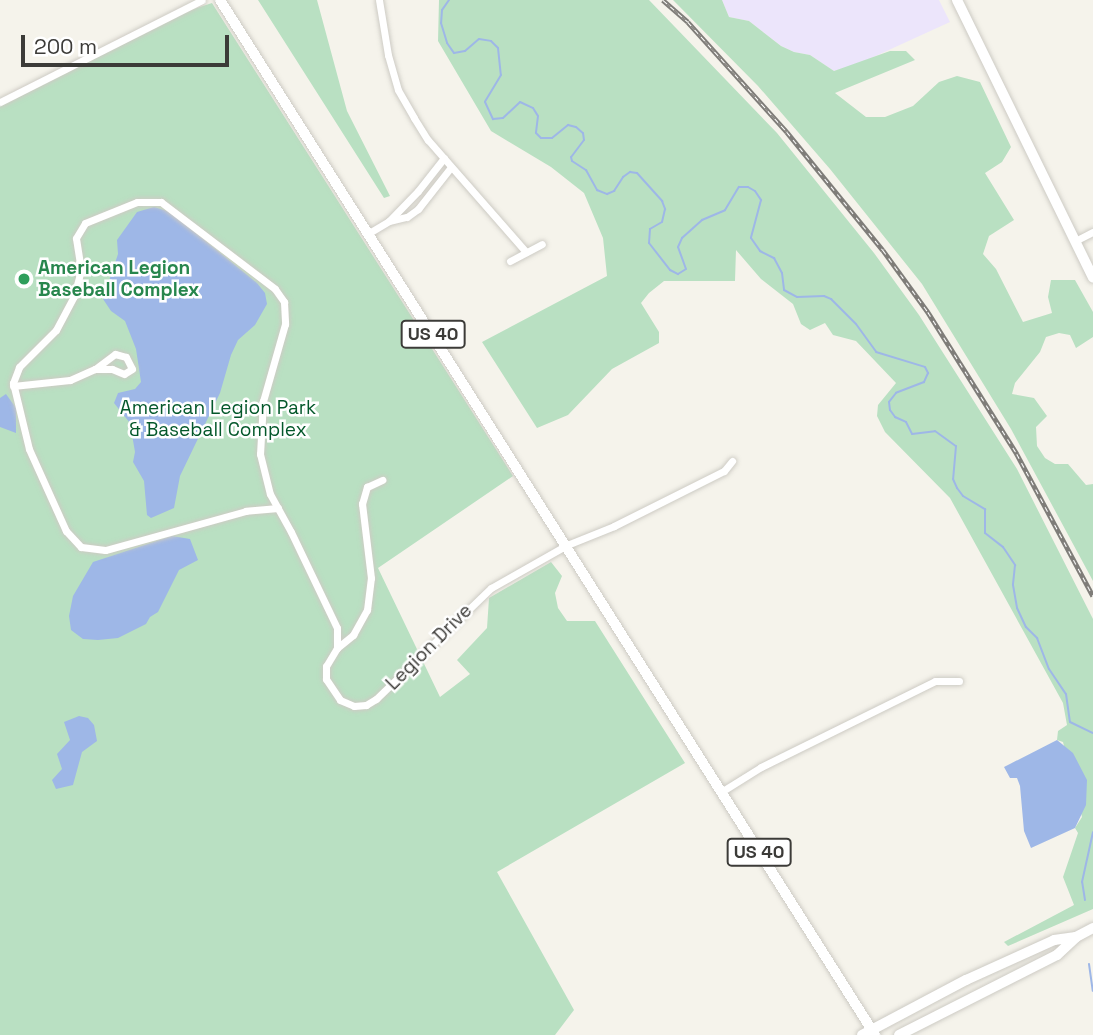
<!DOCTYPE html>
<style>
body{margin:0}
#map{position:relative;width:1093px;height:1035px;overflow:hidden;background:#f5f3eb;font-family:"Space Grotesk",sans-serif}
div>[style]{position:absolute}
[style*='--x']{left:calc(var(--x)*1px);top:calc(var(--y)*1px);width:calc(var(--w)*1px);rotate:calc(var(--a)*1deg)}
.commercial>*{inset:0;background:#ece5fb}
.green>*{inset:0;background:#b9e0c2}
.water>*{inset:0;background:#9eb7e7}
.stream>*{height:2px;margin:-1px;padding:0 1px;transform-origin:1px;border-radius:1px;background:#9eb7e7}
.roads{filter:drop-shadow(0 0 2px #cdcbc4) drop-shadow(0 0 2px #cdcbc4)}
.street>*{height:7px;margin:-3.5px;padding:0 3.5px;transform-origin:3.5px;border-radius:3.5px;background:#fff}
.secondary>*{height:10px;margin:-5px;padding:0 5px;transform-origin:5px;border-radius:5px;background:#fff}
.primary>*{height:10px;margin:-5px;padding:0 5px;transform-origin:5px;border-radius:5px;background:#fff}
.rail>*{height:4.5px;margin-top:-2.25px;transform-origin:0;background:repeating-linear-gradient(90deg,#fff 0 5px,#7f7d79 0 10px);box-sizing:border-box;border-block:2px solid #7f7d79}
.dots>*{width:19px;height:19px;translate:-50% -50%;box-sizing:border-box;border:4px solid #fff;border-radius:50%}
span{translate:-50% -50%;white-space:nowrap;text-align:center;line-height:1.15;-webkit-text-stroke:5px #fff;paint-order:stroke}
.shield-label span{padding:2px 5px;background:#fff;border:2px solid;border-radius:5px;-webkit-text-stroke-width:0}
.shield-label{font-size:18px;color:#3c3b38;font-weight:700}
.leisure-label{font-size:19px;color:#27864d;font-weight:700}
.left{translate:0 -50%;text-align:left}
.park-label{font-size:19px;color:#04582b}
.street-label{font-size:19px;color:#3c3b38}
.scale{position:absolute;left:21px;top:35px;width:208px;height:32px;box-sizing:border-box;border:4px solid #3c3b38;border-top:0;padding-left:9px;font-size:21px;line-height:24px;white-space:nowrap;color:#3c3b38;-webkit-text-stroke:5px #fff;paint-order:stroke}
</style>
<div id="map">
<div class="commercial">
<div style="clip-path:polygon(722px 0,939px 0,950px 22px,856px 65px,834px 71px,810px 55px,794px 52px,781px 46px,749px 21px,729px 17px)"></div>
</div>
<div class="green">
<div style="clip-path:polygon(258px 0,317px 0,347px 111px,390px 196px,384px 198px)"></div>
<div style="clip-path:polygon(439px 0,649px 0,777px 133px,874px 253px,919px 315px,1017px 469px,1093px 619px,1093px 909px,1008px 946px,1004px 942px,1074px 905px,1063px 877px,1078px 833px,1075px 828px,1082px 817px,1063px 742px,1057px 740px,1058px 731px,1067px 725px,1063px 703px,950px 498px,885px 432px,877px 416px,878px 405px,896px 383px,856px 341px,833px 335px,825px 323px,810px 330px,801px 324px,793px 304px,761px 279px,736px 250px,735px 281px,664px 281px,649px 293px,641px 303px,659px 332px,659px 343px,612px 369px,568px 415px,537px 428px,482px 342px,607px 276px,603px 238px,584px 193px,551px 167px,491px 131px,438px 41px)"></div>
<div style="clip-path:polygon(673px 0,722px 0,729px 17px,749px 21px,781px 46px,794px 52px,810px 55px,834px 71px,890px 51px,906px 51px,915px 60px,835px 93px,866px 117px,885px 117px,913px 106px,939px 82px,957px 76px,980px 82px,1011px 147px,1002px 162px,985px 173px,1014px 220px,989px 236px,983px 254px,996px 269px,1023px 322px,1052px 313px,1048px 297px,1051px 280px,1075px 280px,1093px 312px,1093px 337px,1076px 348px,1070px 335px,1059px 333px,1046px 337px,1040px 352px,1015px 383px,1012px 394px,1034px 398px,1047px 416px,1036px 427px,1037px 446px,1045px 458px,1055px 464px,1068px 464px,1086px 485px,1093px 484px,1093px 581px,1011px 429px,922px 284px,830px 169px,758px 86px)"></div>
<div style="clip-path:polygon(212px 3px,513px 476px,378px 568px,440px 697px,470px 674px,457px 660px,487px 628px,489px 598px,551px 562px,562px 576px,555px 593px,558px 608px,567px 621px,595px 621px,685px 763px,497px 872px,574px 1010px,555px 1035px,0 1035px,0 102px,163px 19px)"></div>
</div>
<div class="water">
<div style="clip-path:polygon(154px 207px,170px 212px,257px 283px,265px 293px,267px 304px,255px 325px,238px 340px,231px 355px,220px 393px,180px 476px,174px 508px,151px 518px,147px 515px,144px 481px,133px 462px,135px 452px,130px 423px,114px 403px,118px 393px,135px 389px,141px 382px,136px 349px,125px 321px,111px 311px,103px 299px,118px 254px,117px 240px,137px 212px)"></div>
<div style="clip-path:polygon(6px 394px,16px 408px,16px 433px,0 427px,0 398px)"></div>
<div style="clip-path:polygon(172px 536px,190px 539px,198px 560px,179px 570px,158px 612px,150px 617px,146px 624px,118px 638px,98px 640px,83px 639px,71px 630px,69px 616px,73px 596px,93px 562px)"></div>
<div style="clip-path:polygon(79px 716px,88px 718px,94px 725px,97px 741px,82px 752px,73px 785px,56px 789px,52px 780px,62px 769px,57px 754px,70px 740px,64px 722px)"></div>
<div style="clip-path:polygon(1057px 740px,1073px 753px,1087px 780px,1086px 805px,1075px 828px,1031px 848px,1024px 831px,1020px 786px,1017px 778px,1010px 778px,1004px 767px)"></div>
</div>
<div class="stream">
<div style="--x:449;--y:0;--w:12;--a:125"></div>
<div style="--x:442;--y:10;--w:13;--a:94"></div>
<div style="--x:441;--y:23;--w:21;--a:73"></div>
<div style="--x:447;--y:43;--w:12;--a:55"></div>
<div style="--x:454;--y:53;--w:11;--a:-10"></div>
<div style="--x:465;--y:51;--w:18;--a:-41"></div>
<div style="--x:479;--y:39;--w:12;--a:9"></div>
<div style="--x:491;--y:41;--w:10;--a:45"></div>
<div style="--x:498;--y:48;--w:27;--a:84"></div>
<div style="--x:501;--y:75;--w:31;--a:121"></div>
<div style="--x:485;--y:102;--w:19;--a:65"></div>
<div style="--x:493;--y:119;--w:10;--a:-6"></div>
<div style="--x:503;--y:118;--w:23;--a:-43"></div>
<div style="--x:520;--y:102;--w:14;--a:25"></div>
<div style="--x:533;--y:108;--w:9;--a:58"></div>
<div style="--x:538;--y:116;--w:17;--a:97"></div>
<div style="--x:536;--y:133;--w:7;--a:45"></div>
<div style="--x:541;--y:138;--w:11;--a:0"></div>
<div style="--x:552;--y:138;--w:21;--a:-39"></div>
<div style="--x:568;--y:125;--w:8;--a:14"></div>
<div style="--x:576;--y:127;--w:9;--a:41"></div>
<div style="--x:583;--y:133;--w:7;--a:82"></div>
<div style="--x:584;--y:140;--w:21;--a:127"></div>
<div style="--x:571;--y:157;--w:4;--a:76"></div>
<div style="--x:572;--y:161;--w:17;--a:33"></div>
<div style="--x:586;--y:170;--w:23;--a:61"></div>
<div style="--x:597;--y:190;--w:11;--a:22"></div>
<div style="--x:607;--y:194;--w:8;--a:-23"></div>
<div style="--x:614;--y:191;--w:17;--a:-57"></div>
<div style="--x:623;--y:177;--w:9;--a:-36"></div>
<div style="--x:630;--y:172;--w:7;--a:8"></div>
<div style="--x:637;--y:173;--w:38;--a:48"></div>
<div style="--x:662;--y:201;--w:9;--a:69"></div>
<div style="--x:665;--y:209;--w:13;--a:103"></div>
<div style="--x:662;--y:222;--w:14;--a:150"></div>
<div style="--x:650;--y:229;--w:14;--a:94"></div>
<div style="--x:649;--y:243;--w:34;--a:52"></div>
<div style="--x:670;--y:270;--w:9;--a:27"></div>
<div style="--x:678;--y:274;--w:9;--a:-32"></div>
<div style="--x:686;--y:269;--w:23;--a:-110"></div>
<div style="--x:678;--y:247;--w:10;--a:-66"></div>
<div style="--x:682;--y:238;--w:27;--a:-42"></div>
<div style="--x:702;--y:220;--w:25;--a:-23"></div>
<div style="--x:725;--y:210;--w:27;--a:-59"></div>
<div style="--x:739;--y:187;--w:9;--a:0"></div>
<div style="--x:748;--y:187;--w:8;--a:30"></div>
<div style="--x:755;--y:191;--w:11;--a:56"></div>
<div style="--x:761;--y:200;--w:39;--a:105"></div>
<div style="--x:751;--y:238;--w:16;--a:55"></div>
<div style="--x:760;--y:251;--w:16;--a:27"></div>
<div style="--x:774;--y:258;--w:17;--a:62"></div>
<div style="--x:782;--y:273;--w:17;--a:83"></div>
<div style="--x:784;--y:290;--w:15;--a:28"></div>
<div style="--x:797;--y:297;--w:27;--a:-2"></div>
<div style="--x:824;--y:296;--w:8;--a:23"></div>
<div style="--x:831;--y:299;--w:35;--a:45"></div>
<div style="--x:856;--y:324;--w:34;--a:54"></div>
<div style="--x:876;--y:352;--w:51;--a:17"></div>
<div style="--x:925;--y:367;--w:7;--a:63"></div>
<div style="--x:928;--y:373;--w:10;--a:114"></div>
<div style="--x:924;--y:382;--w:30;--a:159"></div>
<div style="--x:896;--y:393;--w:11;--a:128"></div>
<div style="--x:889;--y:402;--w:8;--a:83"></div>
<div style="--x:890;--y:410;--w:9;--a:54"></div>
<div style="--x:895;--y:417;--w:12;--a:24"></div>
<div style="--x:906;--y:422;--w:13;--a:63"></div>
<div style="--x:912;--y:434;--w:23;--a:-7"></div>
<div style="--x:935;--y:431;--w:26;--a:36"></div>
<div style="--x:956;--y:446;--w:33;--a:95"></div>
<div style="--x:953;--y:479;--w:10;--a:66"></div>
<div style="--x:957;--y:488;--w:10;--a:53"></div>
<div style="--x:963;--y:496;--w:26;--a:31"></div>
<div style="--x:985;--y:509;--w:24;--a:90"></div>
<div style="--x:985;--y:533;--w:23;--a:38"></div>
<div style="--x:1003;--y:547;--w:22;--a:56"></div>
<div style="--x:1015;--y:565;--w:20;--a:96"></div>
<div style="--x:1013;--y:585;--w:23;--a:80"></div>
<div style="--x:1017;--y:608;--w:21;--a:65"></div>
<div style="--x:1026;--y:627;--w:16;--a:45"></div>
<div style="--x:1037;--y:638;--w:33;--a:69"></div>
<div style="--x:1049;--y:669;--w:30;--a:56"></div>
<div style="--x:1066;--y:694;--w:28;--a:82"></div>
<div style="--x:1070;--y:722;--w:25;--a:26"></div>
<div style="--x:1085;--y:900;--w:18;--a:-99"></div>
<div style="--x:1082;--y:882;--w:51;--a:-77.6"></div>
<div style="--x:1089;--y:964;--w:27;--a:82"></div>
</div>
<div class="roads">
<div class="street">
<div style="--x:379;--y:0;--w:56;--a:80.7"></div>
<div style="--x:388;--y:55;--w:36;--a:74"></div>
<div style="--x:398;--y:90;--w:32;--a:60"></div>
<div style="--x:414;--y:118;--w:26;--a:58"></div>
<div style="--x:428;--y:140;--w:149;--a:48.8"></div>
<div style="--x:0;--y:102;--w:226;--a:-26.8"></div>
<div style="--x:390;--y:220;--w:40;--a:-46"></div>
<div style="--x:418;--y:191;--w:42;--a:-51.8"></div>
<div style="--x:369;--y:233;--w:23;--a:-31"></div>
<div style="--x:389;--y:221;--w:18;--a:-13"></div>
<div style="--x:407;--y:217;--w:14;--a:-36"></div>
<div style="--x:418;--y:209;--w:53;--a:-51.8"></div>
<div style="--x:1075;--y:241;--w:20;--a:-27"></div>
<div style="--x:510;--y:261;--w:36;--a:-28"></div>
<div style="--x:13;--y:386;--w:57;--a:-6"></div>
<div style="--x:70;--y:380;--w:27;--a:-24"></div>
<div style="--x:95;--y:369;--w:25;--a:-37"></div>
<div style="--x:115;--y:354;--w:11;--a:15"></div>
<div style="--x:126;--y:357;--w:13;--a:63"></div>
<div style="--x:132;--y:369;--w:9;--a:148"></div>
<div style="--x:124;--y:374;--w:13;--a:-157"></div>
<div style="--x:112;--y:369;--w:17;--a:180"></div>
<div style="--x:278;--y:508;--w:32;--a:175"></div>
<div style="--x:246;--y:511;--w:146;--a:164.5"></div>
<div style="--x:105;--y:550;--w:24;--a:-173"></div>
<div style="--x:81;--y:547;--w:22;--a:-133"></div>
<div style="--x:66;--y:531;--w:90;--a:-114.3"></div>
<div style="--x:29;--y:449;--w:68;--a:-103.6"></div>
<div style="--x:13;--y:383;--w:17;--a:-69"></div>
<div style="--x:19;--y:367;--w:52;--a:-45"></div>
<div style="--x:56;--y:330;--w:38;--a:-62"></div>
<div style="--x:74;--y:296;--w:27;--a:-75"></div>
<div style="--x:81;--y:270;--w:32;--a:-99"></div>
<div style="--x:76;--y:238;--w:17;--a:-59"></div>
<div style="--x:85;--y:223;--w:56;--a:-22"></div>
<div style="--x:137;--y:202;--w:24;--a:0"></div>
<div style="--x:161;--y:202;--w:143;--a:37.3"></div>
<div style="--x:275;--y:289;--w:16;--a:55"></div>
<div style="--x:284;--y:302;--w:22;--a:87"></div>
<div style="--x:285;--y:324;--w:80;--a:105.9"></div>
<div style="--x:263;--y:401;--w:53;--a:93.2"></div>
<div style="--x:260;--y:454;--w:41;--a:76"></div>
<div style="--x:270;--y:494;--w:43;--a:61.1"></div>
<div style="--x:291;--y:532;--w:106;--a:64.4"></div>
<div style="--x:337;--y:628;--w:20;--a:90"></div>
<div style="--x:337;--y:648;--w:21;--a:121"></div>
<div style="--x:326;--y:666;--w:13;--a:90"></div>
<div style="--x:326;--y:679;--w:25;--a:56"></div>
<div style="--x:340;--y:700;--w:15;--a:23"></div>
<div style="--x:354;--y:706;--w:12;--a:-5"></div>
<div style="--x:366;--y:705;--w:12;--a:-31"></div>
<div style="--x:376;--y:699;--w:160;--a:-44"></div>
<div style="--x:491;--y:588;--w:87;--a:-29.5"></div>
<div style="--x:567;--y:545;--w:51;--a:-22"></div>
<div style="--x:614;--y:526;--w:123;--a:-26.6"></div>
<div style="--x:724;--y:471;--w:13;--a:-51"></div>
<div style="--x:337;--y:648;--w:21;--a:-39"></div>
<div style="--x:353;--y:635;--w:29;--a:-61"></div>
<div style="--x:367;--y:610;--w:32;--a:-83"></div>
<div style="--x:371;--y:578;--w:75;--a:-96.9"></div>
<div style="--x:362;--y:504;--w:18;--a:-74"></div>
<div style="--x:367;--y:487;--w:17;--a:-25"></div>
<div style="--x:721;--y:792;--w:47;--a:-32"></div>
<div style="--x:761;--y:767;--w:194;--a:-26.3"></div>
<div style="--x:935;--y:681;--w:24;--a:0"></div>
</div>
<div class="secondary">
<div style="--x:957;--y:0;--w:309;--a:63.9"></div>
<div style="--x:862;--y:1035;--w:118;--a:-27.9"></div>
<div style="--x:966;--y:980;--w:97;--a:-24.4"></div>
<div style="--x:1054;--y:940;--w:22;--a:-8"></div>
<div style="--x:899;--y:1035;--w:177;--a:-26.9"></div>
<div style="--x:1057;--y:955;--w:26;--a:-43"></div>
<div style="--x:1076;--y:937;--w:19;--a:-28"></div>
</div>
<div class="primary">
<div style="--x:220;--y:0;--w:1225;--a:57.67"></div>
</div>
</div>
<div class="rail">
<div style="--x:663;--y:0;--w:33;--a:41"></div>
<div style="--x:688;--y:22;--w:148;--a:48"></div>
<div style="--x:787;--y:132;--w:152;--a:50.9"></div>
<div style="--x:883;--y:250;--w:77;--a:54"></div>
<div style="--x:928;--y:312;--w:168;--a:57.9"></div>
<div style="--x:1017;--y:454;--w:161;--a:61.8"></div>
</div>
<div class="dots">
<div style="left:24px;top:279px;background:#2e9e5b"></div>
</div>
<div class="shield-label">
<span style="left:433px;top:334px">US 40</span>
<span style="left:759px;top:852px">US 40</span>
</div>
<div class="leisure-label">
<span class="left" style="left:38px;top:279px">American Legion<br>Baseball Complex</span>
</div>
<div class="park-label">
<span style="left:218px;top:419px">American Legion Park<br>&amp; Baseball Complex</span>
</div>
<div class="street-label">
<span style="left:429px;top:647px;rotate:-45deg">Legion Drive</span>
</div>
<div class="scale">200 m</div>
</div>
